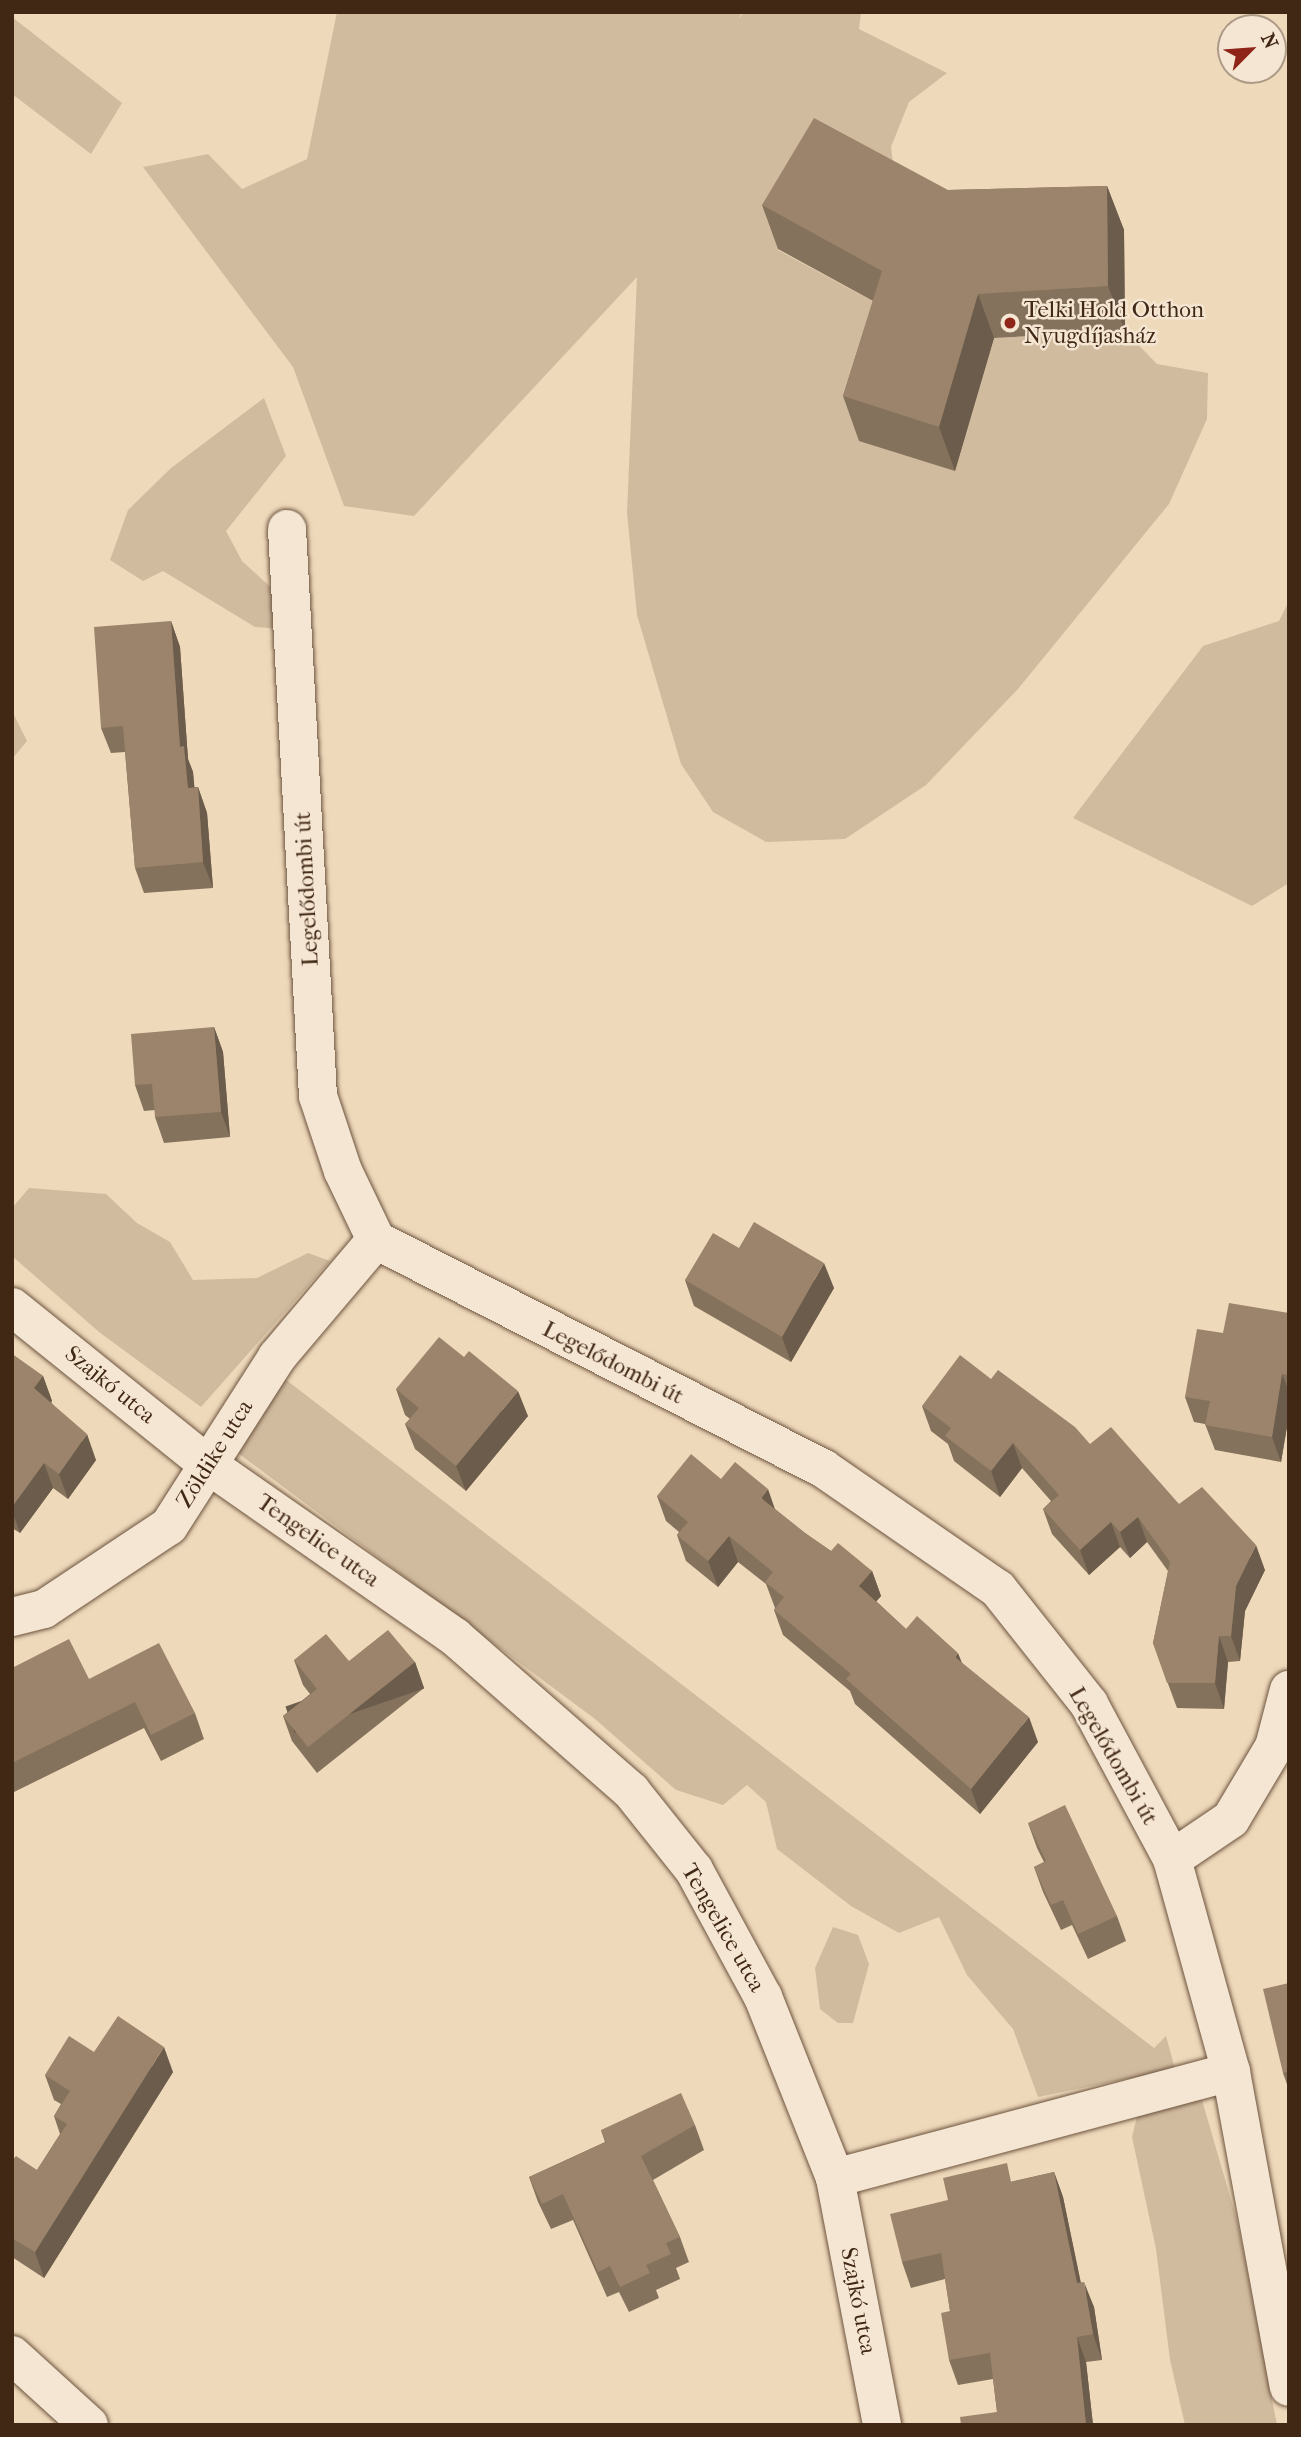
<!DOCTYPE html>
<meta charset="utf-8">
<style>
body{margin:0}
#map{position:relative;width:1301px;height:2437px;overflow:hidden;background:#efd9bb;font-family:"IM FELL French Canon",serif}
div>[style]{position:absolute}
[style*='--x']{left:calc(var(--x)*1px);top:calc(var(--y)*1px);width:calc(var(--w)*1px);rotate:calc(var(--a)*1deg)}
.green>*{inset:0;background:#d1bb9f}
.roads{filter:drop-shadow(0 0 2px #6c543e) drop-shadow(0 0 2px #6c543e)}
.street>*{height:38px;margin:-19px;padding:0 19px;transform-origin:19px;border-radius:19px;background:#f5e6d3}
.wall>*{inset:0;background:#85725c}
.shaded-wall>*{inset:0;background:#6c5c4b;transform-origin:0 0}
.building>*{inset:0;background:#9b846b}
.dots>*{width:19px;height:19px;translate:-50% -50%;box-sizing:border-box;border:4px solid #f5e6d3;border-radius:50%}
span{translate:-50% -50%;white-space:nowrap;text-align:center;line-height:1.15;-webkit-text-stroke:5px #f5e6d3;paint-order:stroke}
.poi-label{font-size:23px;color:#412815}
.left{translate:0 -50%;text-align:left}
.street-label{font-size:23px;color:#412815}
.frame{position:absolute;inset:0;border:14px solid #412815;pointer-events:none}
.north{position:absolute;left:1217px;top:14px;width:70px;height:70px;box-sizing:border-box;background:#f5e6d3;border:2px solid #ad9a87;border-radius:50%;rotate:65deg;font-size:19px;font-weight:700;line-height:28px;text-align:center;color:#412815}
.north::after{content:'';display:block;margin:auto;width:24px;height:32px;background:#8f2418;clip-path:polygon(50% 0,100% 100%,50% 72%,0 100%)}
</style>
<div id="map">
<div class="green">
<div style="clip-path:polygon(337px 12px,742px 12px,739px 19px,744px 12px,861px 12px,859px 29px,947px 73px,909px 102px,891px 147px,896px 186px,778px 250px,898px 315px,955px 471px,994px 338px,1125px 331px,1157px 364px,1208px 373px,1207px 419px,1169px 504px,1018px 689px,926px 785px,845px 839px,766px 842px,713px 812px,681px 764px,637px 615px,627px 513px,637px 277px,414px 516px,344px 506px,293px 367px,143px 167px,208px 154px,242px 189px,307px 159px)"></div>
<div style="clip-path:polygon(12px 17px,122px 103px,91px 154px,12px 94px)"></div>
<div style="clip-path:polygon(264px 398px,286px 456px,226px 531px,242px 561px,275px 591px,282px 629px,255px 627px,163px 571px,143px 581px,110px 560px,128px 510px,171px 468px)"></div>
<div style="clip-path:polygon(1289px 601px,1289px 883px,1252px 906px,1073px 818px,1203px 646px,1279px 621px)"></div>
<div style="clip-path:polygon(12px 711px,27px 741px,12px 759px)"></div>
<div style="clip-path:polygon(29px 1188px,106px 1194px,137px 1223px,170px 1242px,193px 1280px,257px 1278px,308px 1253px,330px 1261px,201px 1407px,99px 1332px,12px 1256px,12px 1208px)"></div>
<div style="clip-path:polygon(285px 1379px,1154px 2048px,1166px 2036px,1175px 2069px,1038px 2097px,1013px 2029px,967px 1975px,939px 1917px,899px 1933px,851px 1906px,777px 1849px,766px 1802px,747px 1785px,723px 1805px,676px 1790px,595px 1719px,227px 1445px)"></div>
<div style="clip-path:polygon(833px 1927px,858px 1935px,869px 1964px,853px 2023px,838px 2023px,820px 2009px,815px 1968px)"></div>
<div style="clip-path:polygon(1202px 2100px,1238px 2224px,1277px 2425px,1185px 2425px,1170px 2360px,1156px 2249px,1132px 2137px,1139px 2108px)"></div>
</div>
<div class="roads">
<div class="street">
<div style="--x:287;--y:529;--w:568;--a:86.87"></div>
<div style="--x:318;--y:1096;--w:79;--a:71.6"></div>
<div style="--x:343;--y:1171;--w:76;--a:64.4"></div>
<div style="--x:376;--y:1240;--w:503;--a:27.07"></div>
<div style="--x:824;--y:1469;--w:211;--a:34.6"></div>
<div style="--x:998;--y:1589;--w:147;--a:51.6"></div>
<div style="--x:1089;--y:1704;--w:176;--a:61.8"></div>
<div style="--x:1172;--y:1859;--w:221;--a:74.5"></div>
<div style="--x:1231;--y:2072;--w:320;--a:79.6"></div>
<div style="--x:12;--y:1307;--w:250;--a:38.8"></div>
<div style="--x:207;--y:1464;--w:302;--a:34.9"></div>
<div style="--x:455;--y:1637;--w:234;--a:41.2"></div>
<div style="--x:631;--y:1791;--w:101;--a:51.4"></div>
<div style="--x:694;--y:1870;--w:145;--a:61.5"></div>
<div style="--x:763;--y:1997;--w:195;--a:68.3"></div>
<div style="--x:835;--y:2178;--w:251;--a:79.2"></div>
<div style="--x:12;--y:1617;--w:33;--a:-14"></div>
<div style="--x:44;--y:1609;--w:150;--a:-33.6"></div>
<div style="--x:169;--y:1526;--w:201;--a:-57.4"></div>
<div style="--x:277;--y:1357;--w:153;--a:-49.8"></div>
<div style="--x:1172;--y:1859;--w:71;--a:-34.1"></div>
<div style="--x:1231;--y:1819;--w:84;--a:-59.2"></div>
<div style="--x:1274;--y:1747;--w:59;--a:-75.3"></div>
<div style="--x:835;--y:2178;--w:410;--a:-15"></div>
<div style="--x:12;--y:2355;--w:104;--a:42.3"></div>
</div>
</div>
<div class="wall">
<div style="clip-path:polygon(1107px 186px,1124px 230px,1125px 331px,994px 338px,955px 471px,859px 441px,843px 396px,873px 301px,778px 249px,762px 205px,948px 190px)"></div>
<div style="clip-path:polygon(171px 621px,180px 647px,188px 759px,193px 772px,194px 787px,198px 787px,207px 813px,213px 888px,144px 893px,135px 868px,125px 752px,111px 753px,101px 728px)"></div>
<div style="clip-path:polygon(214px 1027px,223px 1052px,230px 1137px,164px 1143px,155px 1117px,155px 1110px,144px 1111px,135px 1085px)"></div>
<div style="clip-path:polygon(739px 1248px,834px 1288px,791px 1362px,694px 1306px,685px 1280px)"></div>
<div style="clip-path:polygon(1289px 1313px,1289px 1415px,1281px 1462px,1215px 1450px,1205px 1424px,1194px 1422px,1185px 1397px,1223px 1333px)"></div>
<div style="clip-path:polygon(12px 1354px,43px 1376px,52px 1401px,51px 1402px,96px 1460px,68px 1499px,53px 1488px,20px 1533px,12px 1528px)"></div>
<div style="clip-path:polygon(991px 1379px,1179px 1504px,1265px 1570px,1245px 1611px,1240px 1661px,1228px 1662px,1224px 1709px,1177px 1708px,1153px 1643px,1168px 1571px,1147px 1542px,1130px 1558px,1120px 1547px,1089px 1575px,1052px 1534px,1043px 1509px,1051px 1501px,1022px 1468px,1000px 1497px,954px 1461px,948px 1444px,931px 1431px,922px 1406px)"></div>
<div style="clip-path:polygon(396px 1389px,528px 1416px,466px 1491px,415px 1449px,405px 1424px,410px 1419px,405px 1415px)"></div>
<div style="clip-path:polygon(721px 1479px,775px 1509px,805px 1533px,831px 1551px,872px 1571px,881px 1596px,876px 1601px,906px 1629px,962px 1663px,1038px 1742px,980px 1814px,855px 1704px,850px 1691px,783px 1635px,774px 1610px,775px 1608px,766px 1584px,738px 1562px,718px 1587px,686px 1561px,677px 1535px,679px 1532px,666px 1521px,657px 1496px)"></div>
<div style="clip-path:polygon(294px 1660px,415px 1662px,424px 1688px,317px 1773px,292px 1741px,283px 1716px,310px 1694px,303px 1685px)"></div>
<div style="clip-path:polygon(12px 1668px,89px 1679px,195px 1713px,204px 1739px,161px 1761px,144px 1728px,12px 1793px)"></div>
<div style="clip-path:polygon(1028px 1823px,1117px 1916px,1126px 1941px,1088px 1959px,1072px 1925px,1061px 1930px,1043px 1892px,1034px 1867px,1044px 1862px,1037px 1848px)"></div>
<div style="clip-path:polygon(1289px 1983px,1289px 2090px,1283px 2073px)"></div>
<div style="clip-path:polygon(94px 2052px,173px 2072px,44px 2278px,12px 2257px,12px 2161px,37px 2170px,60px 2134px,54px 2116px,61px 2104px,54px 2100px,45px 2075px)"></div>
<div style="clip-path:polygon(695px 2125px,704px 2150px,653px 2180px,680px 2237px,689px 2262px,676px 2268px,680px 2279px,656px 2290px,659px 2298px,629px 2312px,619px 2292px,607px 2297px,573px 2220px,551px 2229px,538px 2202px,529px 2177px,605px 2142px,601px 2130px)"></div>
<div style="clip-path:polygon(1054px 2172px,1063px 2197px,1081px 2283px,1094px 2307px,1102px 2360px,1086px 2362px,1093px 2425px,961px 2425px,997px 2412px,993px 2379px,958px 2385px,949px 2360px,950px 2311px,945px 2279px,911px 2288px,902px 2262px,948px 2200px,1014px 2181px)"></div>
</div>
<div class="shaded-wall">
<div style="clip-path:polygon(1107px 186px,1124px 230px,1125px 331px,1108px 286px)"></div>
<div style="clip-path:polygon(978px 294px,994px 338px,955px 471px,939px 427px)"></div>
<div style="clip-path:polygon(171px 621px,180px 647px,188px 759px,193px 772px,197px 813px,188px 788px,180px 747px)"></div>
<div style="clip-path:polygon(198px 787px,207px 813px,213px 888px,203px 862px)"></div>
<div style="clip-path:polygon(214px 1027px,223px 1052px,230px 1137px,221px 1112px)"></div>
<div style="clip-path:polygon(824px 1263px,834px 1288px,791px 1362px,782px 1337px)"></div>
<div style="clip-path:polygon(1282px 1374px,1289px 1392px,1289px 1415px,1281px 1462px,1272px 1437px)"></div>
<div style="clip-path:polygon(43px 1376px,52px 1401px,44px 1413px,34px 1388px)"></div>
<div style="clip-path:polygon(518px 1391px,528px 1416px,466px 1491px,456px 1466px)"></div>
<div style="clip-path:polygon(87px 1434px,96px 1460px,68px 1499px,59px 1474px)"></div>
<div style="clip-path:polygon(1013px 1443px,1022px 1468px,1000px 1497px,991px 1471px)"></div>
<div style="clip-path:polygon(44px 1463px,53px 1488px,20px 1533px,12px 1511px,12px 1507px)"></div>
<div style="clip-path:polygon(768px 1489px,777px 1515px,761px 1498px)"></div>
<div style="clip-path:polygon(1138px 1517px,1147px 1542px,1130px 1558px,1120px 1532px)"></div>
<div style="clip-path:polygon(1111px 1522px,1120px 1547px,1089px 1575px,1080px 1550px)"></div>
<div style="clip-path:polygon(729px 1536px,738px 1562px,718px 1587px,708px 1561px)"></div>
<div style="clip-path:polygon(1256px 1545px,1265px 1570px,1245px 1611px,1240px 1661px,1231px 1636px,1236px 1586px)"></div>
<div style="clip-path:polygon(872px 1571px,881px 1596px,868px 1611px,859px 1586px)"></div>
<div style="clip-path:polygon(1219px 1636px,1228px 1662px,1224px 1709px,1215px 1683px)"></div>
<div style="clip-path:polygon(958px 1653px,968px 1678px,955px 1657px)"></div>
<div style="left:415px;top:1662px;width:28px;height:137px;rotate:71deg"></div>
<div style="clip-path:polygon(1029px 1717px,1038px 1742px,980px 1814px,971px 1789px)"></div>
<div style="clip-path:polygon(164px 2047px,173px 2072px,44px 2278px,35px 2252px)"></div>
<div style="clip-path:polygon(1054px 2172px,1063px 2197px,1086px 2309px,1077px 2283px)"></div>
<div style="clip-path:polygon(1084px 2282px,1094px 2307px,1102px 2360px,1093px 2334px)"></div>
<div style="clip-path:polygon(1077px 2337px,1086px 2362px,1093px 2425px,1086px 2425px)"></div>
</div>
<div class="building">
<div style="clip-path:polygon(814px 118px,948px 190px,1107px 186px,1108px 286px,978px 294px,939px 427px,843px 396px,882px 271px,762px 205px)"></div>
<div style="clip-path:polygon(171px 621px,180px 747px,184px 746px,188px 788px,198px 787px,203px 862px,135px 868px,123px 726px,101px 728px,94px 627px)"></div>
<div style="clip-path:polygon(214px 1027px,221px 1112px,155px 1117px,152px 1084px,135px 1085px,131px 1034px)"></div>
<div style="clip-path:polygon(754px 1222px,824px 1263px,782px 1337px,685px 1280px,713px 1233px,739px 1248px)"></div>
<div style="clip-path:polygon(1229px 1303px,1289px 1313px,1289px 1375px,1282px 1374px,1272px 1437px,1205px 1425px,1210px 1401px,1185px 1397px,1197px 1329px,1223px 1333px)"></div>
<div style="clip-path:polygon(439px 1337px,464px 1357px,469px 1351px,518px 1391px,456px 1466px,405px 1424px,419px 1408px,396px 1389px)"></div>
<div style="clip-path:polygon(12px 1354px,43px 1376px,34px 1388px,87px 1434px,59px 1474px,44px 1463px,12px 1507px)"></div>
<div style="clip-path:polygon(960px 1355px,991px 1379px,998px 1370px,1075px 1427px,1090px 1444px,1111px 1427px,1179px 1504px,1202px 1487px,1256px 1545px,1236px 1586px,1231px 1636px,1219px 1636px,1215px 1683px,1167px 1683px,1153px 1643px,1170px 1562px,1138px 1517px,1120px 1532px,1111px 1522px,1080px 1550px,1043px 1509px,1059px 1495px,1013px 1443px,991px 1471px,945px 1436px,951px 1428px,922px 1406px)"></div>
<div style="clip-path:polygon(691px 1454px,721px 1479px,735px 1462px,768px 1489px,761px 1498px,805px 1533px,831px 1551px,838px 1543px,872px 1571px,859px 1586px,906px 1629px,917px 1616px,958px 1653px,955px 1657px,1029px 1717px,971px 1789px,846px 1679px,851px 1674px,774px 1610px,784px 1597px,765px 1582px,773px 1572px,729px 1536px,708px 1561px,677px 1535px,688px 1522px,657px 1496px)"></div>
<div style="clip-path:polygon(388px 1630px,415px 1662px,308px 1747px,283px 1716px,317px 1689px,294px 1660px,326px 1634px,349px 1661px)"></div>
<div style="clip-path:polygon(69px 1639px,89px 1679px,159px 1643px,195px 1713px,151px 1735px,135px 1702px,12px 1763px,12px 1668px)"></div>
<div style="clip-path:polygon(1065px 1805px,1117px 1916px,1078px 1934px,1063px 1900px,1051px 1905px,1034px 1867px,1046px 1861px,1028px 1823px)"></div>
<div style="clip-path:polygon(1289px 1983px,1289px 2071px,1283px 2073px,1263px 1989px)"></div>
<div style="clip-path:polygon(118px 2016px,164px 2047px,35px 2252px,12px 2238px,12px 2161px,16px 2156px,37px 2170px,67px 2124px,54px 2116px,70px 2091px,45px 2075px,69px 2036px,94px 2052px)"></div>
<div style="clip-path:polygon(681px 2093px,695px 2125px,641px 2156px,680px 2237px,666px 2243px,671px 2254px,646px 2265px,650px 2273px,620px 2287px,610px 2266px,598px 2272px,563px 2194px,542px 2204px,529px 2177px,606px 2142px,601px 2130px)"></div>
<div style="clip-path:polygon(1007px 2163px,1011px 2182px,1054px 2172px,1077px 2283px,1084px 2282px,1093px 2334px,1077px 2337px,1086px 2425px,961px 2425px,960px 2417px,997px 2412px,990px 2353px,949px 2360px,941px 2313px,950px 2311px,941px 2253px,902px 2262px,890px 2214px,948px 2200px,943px 2178px)"></div>
</div>
<div class="dots">
<div style="left:1010px;top:323px;background:#8f2418"></div>
</div>
<div class="poi-label">
<span class="left" style="left:1024px;top:323px">Telki Hold Otthon<br>Nyugdíjasház</span>
</div>
<div class="street-label">
<span style="left:307px;top:889px;rotate:-93deg">Legelődombi út</span>
<span style="left:613px;top:1363px;rotate:27deg">Legelődombi út</span>
<span style="left:110px;top:1385px;rotate:39deg">Szajkó utca</span>
<span style="left:215px;top:1454px;rotate:-58deg">Zöldike utca</span>
<span style="left:318px;top:1541px;rotate:35deg">Tengelice utca</span>
<span style="left:1113px;top:1756px;rotate:60deg">Legelődombi út</span>
<span style="left:723px;top:1928px;rotate:60deg">Tengelice utca</span>
<span style="left:858px;top:2301px;rotate:79deg">Szajkó utca</span>
</div>
<div class="frame"></div>
<div class="north">N</div>
</div>
